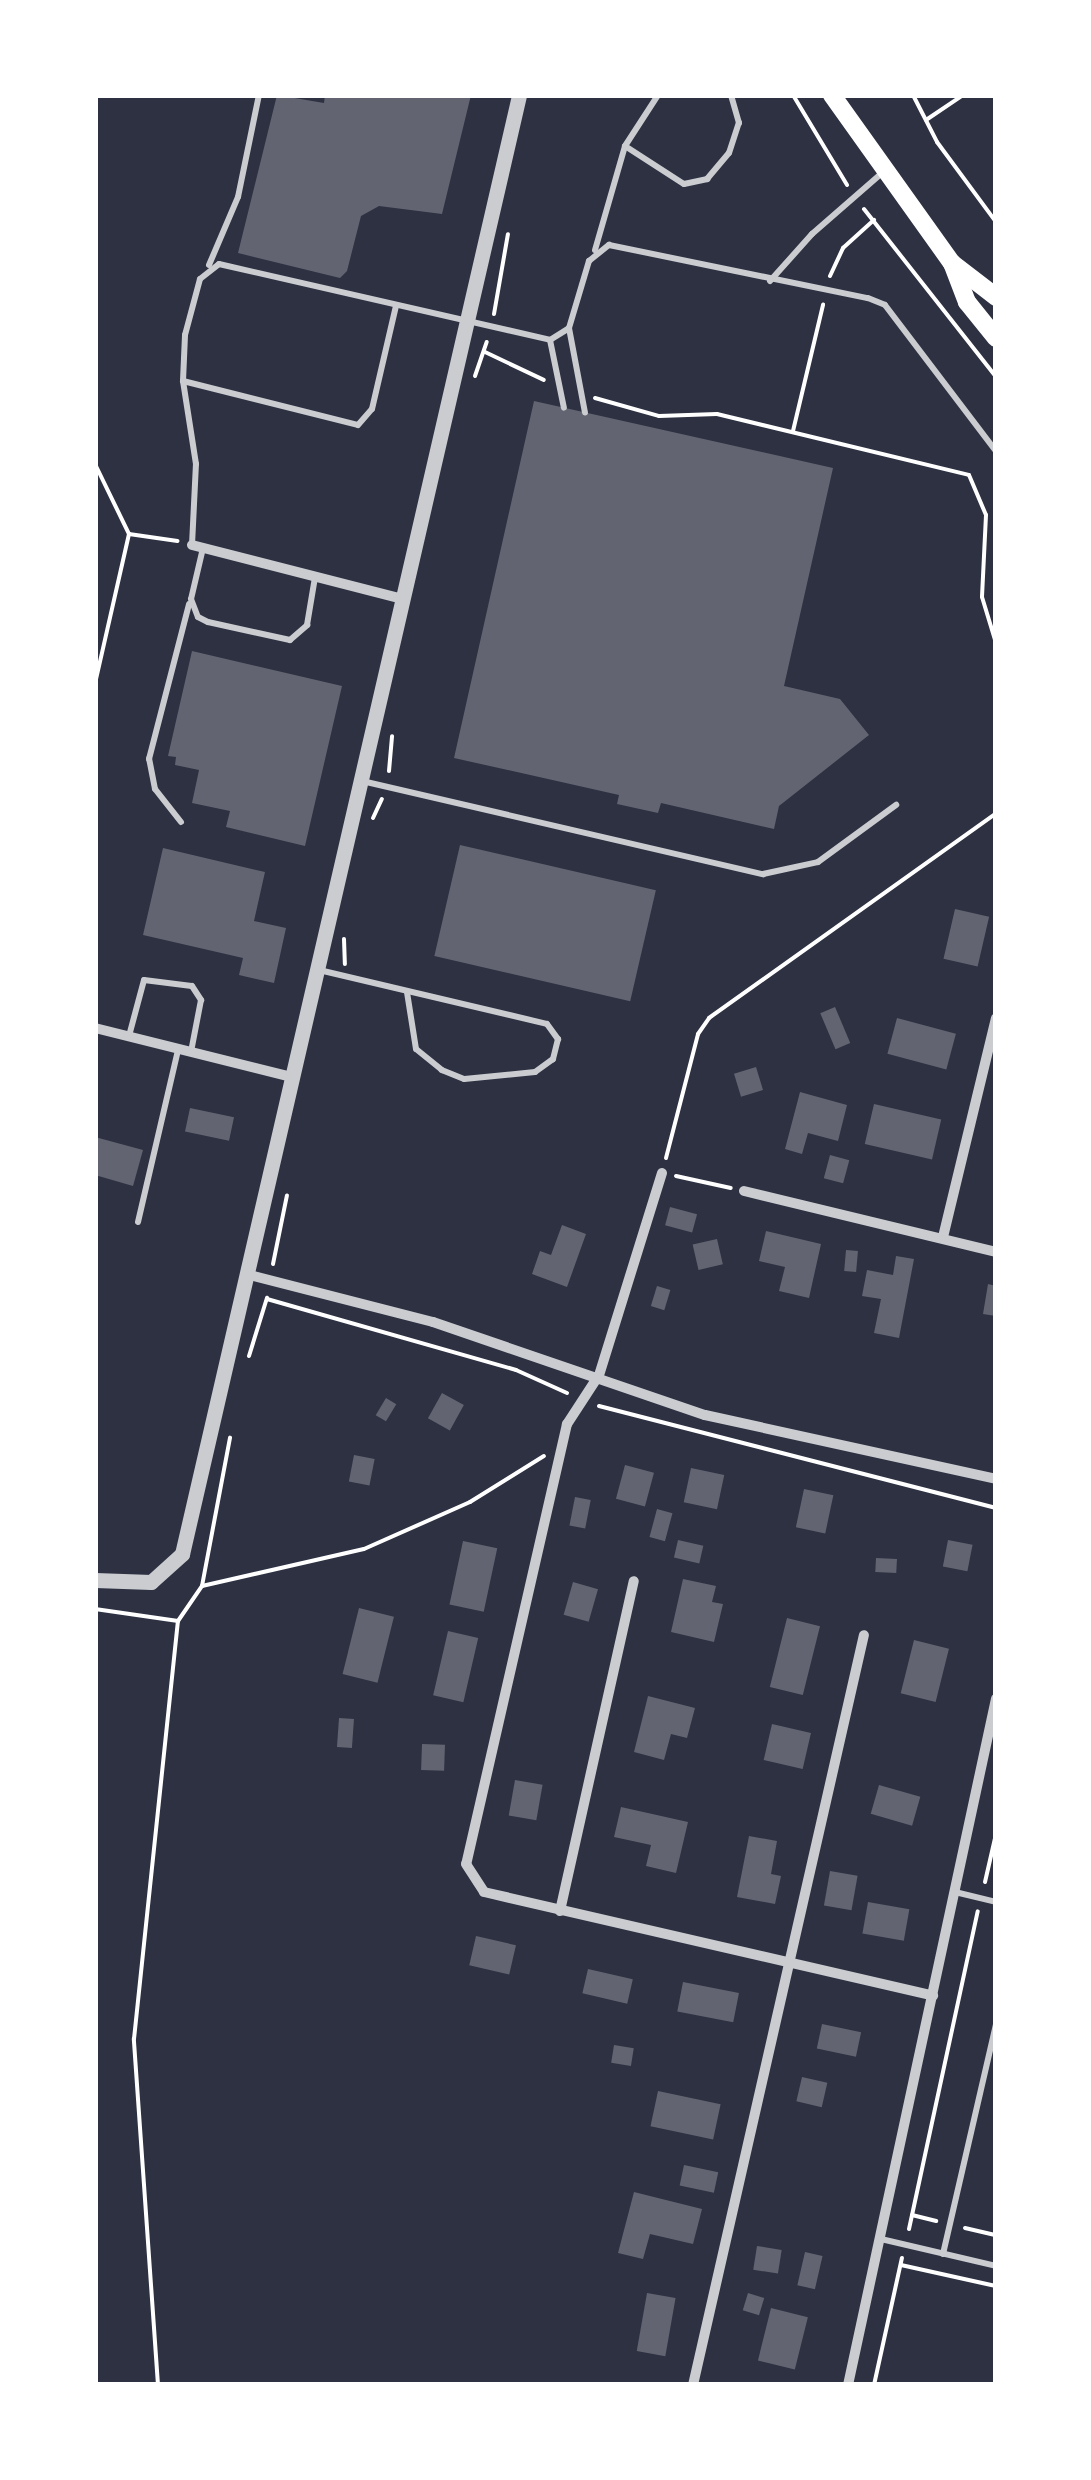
<!DOCTYPE html>
<style>
body{margin:0}
#map{position:relative;width:1091px;height:2480px;overflow:hidden;background:#2d3142;font-family:"Work Sans",sans-serif}
div>[style]{position:absolute}
[style*='--x']{left:calc(var(--x)*1px);top:calc(var(--y)*1px);width:calc(var(--w)*1px);rotate:calc(var(--a)*1deg)}
.building>*{inset:0;background:#626471;transform-origin:0 0}
.path>*{height:4px;margin:-2px;padding:0 2px;transform-origin:2px;border-radius:2px;background:#fff}
.service>*{height:6px;margin:-3px;padding:0 3px;transform-origin:3px;border-radius:3px;background:#caccd0}
.minor>*{height:10px;margin:-5px;padding:0 5px;transform-origin:5px;border-radius:5px;background:#caccd0}
.tertiary>*{height:15px;margin:-7.5px;padding:0 7.5px;transform-origin:7.5px;border-radius:7.5px;background:#caccd0}
.secondary>*{height:18px;margin:-9px;padding:0 9px;transform-origin:9px;border-radius:9px;background:#fff}
span{translate:-50% -50%;white-space:nowrap;text-align:center;line-height:1.15;-webkit-text-stroke:9px #fff;paint-order:stroke}
.frame{position:absolute;inset:0;border:98px solid #fff;pointer-events:none}
</style>
<div id="map">
<div class="building">
<div style="clip-path:polygon(277px 95px,324px 103px,325px 95px,471px 95px,442px 214px,379px 206px,361px 216px,347px 271px,340px 278px,238px 253px)"></div>
<div style="clip-path:polygon(534px 401px,833px 468px,784px 686px,840px 699px,869px 735px,779px 806px,774px 829px,661px 803px,658px 813px,617px 804px,619px 795px,454px 758px)"></div>
<div style="clip-path:polygon(192px 651px,342px 686px,305px 846px,226px 827px,230px 811px,192px 803px,199px 770px,175px 765px,176px 757px,168px 756px)"></div>
<div style="left:460px;top:845px;width:201px;height:114px;rotate:13deg"></div>
<div style="clip-path:polygon(163px 848px,265px 872px,254px 921px,286px 928px,274px 983px,239px 975px,243px 958px,143px 935px)"></div>
<div style="left:955px;top:909px;width:35px;height:51px;rotate:13deg"></div>
<div style="left:835px;top:1007px;width:39px;height:16px;rotate:67deg"></div>
<div style="left:897px;top:1018px;width:61px;height:37px;rotate:15deg"></div>
<div style="left:756px;top:1067px;width:24px;height:23px;rotate:73deg"></div>
<div style="clip-path:polygon(800px 1092px,847px 1105px,838px 1141px,808px 1133px,802px 1154px,785px 1149px)"></div>
<div style="left:874px;top:1104px;width:69px;height:41px;rotate:13deg"></div>
<div style="left:190px;top:1108px;width:45px;height:24px;rotate:12deg"></div>
<div style="clip-path:polygon(95px 1137px,143px 1150px,133px 1186px,95px 1175px)"></div>
<div style="left:830px;top:1155px;width:20px;height:24px;rotate:15deg"></div>
<div style="left:670px;top:1207px;width:28px;height:19px;rotate:15deg"></div>
<div style="clip-path:polygon(562px 1225px,586px 1234px,567px 1287px,532px 1274px,540px 1251px,551px 1255px)"></div>
<div style="clip-path:polygon(766px 1231px,821px 1244px,809px 1298px,779px 1291px,785px 1267px,759px 1261px)"></div>
<div style="left:717px;top:1239px;width:26px;height:25px;rotate:77deg"></div>
<div style="left:846px;top:1250px;width:12px;height:21px;rotate:5deg"></div>
<div style="clip-path:polygon(896px 1256px,914px 1259px,899px 1338px,874px 1333px,881px 1299px,862px 1296px,867px 1270px,893px 1275px)"></div>
<div style="clip-path:polygon(988px 1284px,996px 1286px,996px 1316px,983px 1314px)"></div>
<div style="left:657px;top:1286px;width:14px;height:21px;rotate:17deg"></div>
<div style="left:442px;top:1393px;width:25px;height:29px;rotate:29deg"></div>
<div style="left:386px;top:1398px;width:12px;height:20px;rotate:31deg"></div>
<div style="left:354px;top:1455px;width:21px;height:27px;rotate:11deg"></div>
<div style="left:625px;top:1465px;width:30px;height:35px;rotate:15deg"></div>
<div style="left:691px;top:1468px;width:34px;height:35px;rotate:12deg"></div>
<div style="left:804px;top:1489px;width:30px;height:39px;rotate:12deg"></div>
<div style="left:575px;top:1497px;width:16px;height:29px;rotate:11deg"></div>
<div style="left:657px;top:1509px;width:16px;height:29px;rotate:15deg"></div>
<div style="left:678px;top:1540px;width:26px;height:18px;rotate:13deg"></div>
<div style="left:948px;top:1540px;width:25px;height:27px;rotate:11deg"></div>
<div style="left:463px;top:1541px;width:35px;height:65px;rotate:12deg"></div>
<div style="left:876px;top:1558px;width:21px;height:14px;rotate:3deg"></div>
<div style="clip-path:polygon(683px 1579px,716px 1586px,712px 1602px,723px 1604px,714px 1642px,671px 1632px)"></div>
<div style="left:573px;top:1582px;width:26px;height:34px;rotate:16deg"></div>
<div style="left:359px;top:1608px;width:36px;height:68px;rotate:14deg"></div>
<div style="left:787px;top:1618px;width:34px;height:71px;rotate:14deg"></div>
<div style="left:448px;top:1631px;width:31px;height:66px;rotate:13deg"></div>
<div style="left:914px;top:1640px;width:36px;height:55px;rotate:14deg"></div>
<div style="clip-path:polygon(648px 1696px,695px 1708px,687px 1738px,671px 1734px,664px 1760px,634px 1752px)"></div>
<div style="left:339px;top:1718px;width:15px;height:29px;rotate:4deg"></div>
<div style="left:772px;top:1724px;width:40px;height:37px;rotate:13deg"></div>
<div style="left:422px;top:1744px;width:23px;height:26px;rotate:2deg"></div>
<div style="left:515px;top:1780px;width:28px;height:36px;rotate:10deg"></div>
<div style="left:879px;top:1785px;width:43px;height:30px;rotate:16deg"></div>
<div style="clip-path:polygon(621px 1807px,688px 1822px,676px 1873px,646px 1866px,651px 1845px,614px 1837px)"></div>
<div style="clip-path:polygon(749px 1836px,777px 1841px,771px 1874px,781px 1876px,775px 1904px,737px 1897px)"></div>
<div style="left:830px;top:1871px;width:28px;height:35px;rotate:10deg"></div>
<div style="left:868px;top:1902px;width:42px;height:32px;rotate:10deg"></div>
<div style="left:476px;top:1936px;width:41px;height:30px;rotate:13deg"></div>
<div style="left:588px;top:1969px;width:46px;height:25px;rotate:13deg"></div>
<div style="left:683px;top:1982px;width:57px;height:30px;rotate:11deg"></div>
<div style="left:822px;top:2024px;width:40px;height:25px;rotate:12deg"></div>
<div style="left:614px;top:2045px;width:20px;height:18px;rotate:9deg"></div>
<div style="left:802px;top:2077px;width:26px;height:25px;rotate:13deg"></div>
<div style="left:658px;top:2091px;width:64px;height:36px;rotate:12deg"></div>
<div style="left:684px;top:2165px;width:35px;height:21px;rotate:12deg"></div>
<div style="clip-path:polygon(634px 2192px,702px 2209px,693px 2244px,650px 2234px,643px 2259px,618px 2253px)"></div>
<div style="left:757px;top:2246px;width:25px;height:24px;rotate:9deg"></div>
<div style="left:805px;top:2252px;width:18px;height:34px;rotate:13deg"></div>
<div style="left:647px;top:2293px;width:29px;height:59px;rotate:10deg"></div>
<div style="left:748px;top:2293px;width:17px;height:18px;rotate:17deg"></div>
<div style="left:771px;top:2308px;width:38px;height:54px;rotate:14deg"></div>
</div>
<div class="path">
<div style="--x:793;--y:95;--w:105;--a:59"></div>
<div style="--x:913;--y:95;--w:53;--a:62.9"></div>
<div style="--x:937;--y:142;--w:99;--a:53.6"></div>
<div style="--x:926;--y:120;--w:45;--a:-34"></div>
<div style="--x:864;--y:209;--w:214;--a:51.8"></div>
<div style="--x:830;--y:276;--w:31;--a:-65"></div>
<div style="--x:843;--y:248;--w:42;--a:-42.1"></div>
<div style="--x:494;--y:314;--w:81;--a:-80.1"></div>
<div style="--x:485;--y:352;--w:65;--a:25.4"></div>
<div style="--x:475;--y:376;--w:36;--a:-71"></div>
<div style="--x:595;--y:398;--w:66;--a:15.7"></div>
<div style="--x:659;--y:416;--w:58;--a:-2"></div>
<div style="--x:717;--y:414;--w:259;--a:13.6"></div>
<div style="--x:969;--y:475;--w:43;--a:67"></div>
<div style="--x:986;--y:515;--w:82;--a:92.8"></div>
<div style="--x:982;--y:597;--w:48;--a:73.1"></div>
<div style="--x:793;--y:431;--w:130;--a:-76.6"></div>
<div style="--x:95;--y:464;--w:78;--a:64.1"></div>
<div style="--x:129;--y:534;--w:154;--a:102.8"></div>
<div style="--x:129;--y:534;--w:49;--a:8.1"></div>
<div style="--x:389;--y:771;--w:35;--a:-85"></div>
<div style="--x:373;--y:818;--w:21;--a:-65"></div>
<div style="--x:344;--y:939;--w:25;--a:88"></div>
<div style="--x:666;--y:1158;--w:128;--a:-75.5"></div>
<div style="--x:698;--y:1034;--w:19;--a:-55"></div>
<div style="--x:709;--y:1018;--w:353;--a:-35.5"></div>
<div style="--x:676;--y:1176;--w:56;--a:12.3"></div>
<div style="--x:273;--y:1264;--w:70;--a:-78.5"></div>
<div style="--x:267;--y:1299;--w:259;--a:15.9"></div>
<div style="--x:516;--y:1370;--w:56;--a:24.3"></div>
<div style="--x:249;--y:1356;--w:61;--a:-72.8"></div>
<div style="--x:599;--y:1406;--w:410;--a:14.4"></div>
<div style="--x:202;--y:1586;--w:166;--a:-12.9"></div>
<div style="--x:364;--y:1549;--w:116;--a:-23.9"></div>
<div style="--x:470;--y:1502;--w:87;--a:-31.9"></div>
<div style="--x:95;--y:1609;--w:84;--a:8.2"></div>
<div style="--x:985;--y:1882;--w:49;--a:-77.1"></div>
<div style="--x:912;--y:2215;--w:25;--a:14"></div>
<div style="--x:965;--y:2228;--w:32;--a:13"></div>
<div style="--x:909;--y:2229;--w:325;--a:-77.8"></div>
<div style="--x:901;--y:2265;--w:97;--a:12.5"></div>
<div style="--x:158;--y:2385;--w:347;--a:-94"></div>
<div style="--x:134;--y:2039;--w:420;--a:-84"></div>
<div style="--x:178;--y:1621;--w:42;--a:-55.6"></div>
<div style="--x:202;--y:1586;--w:151;--a:-79.3"></div>
<div style="--x:874;--y:2385;--w:130;--a:-77.6"></div>
</div>
<div class="service">
<div style="--x:625;--y:146;--w:70;--a:32.8"></div>
<div style="--x:684;--y:184;--w:24;--a:-12"></div>
<div style="--x:707;--y:179;--w:34;--a:-50"></div>
<div style="--x:729;--y:153;--w:32;--a:-72"></div>
<div style="--x:739;--y:123;--w:29;--a:-106"></div>
<div style="--x:595;--y:250;--w:108;--a:-73.9"></div>
<div style="--x:625;--y:146;--w:61;--a:-57.1"></div>
<div style="--x:209;--y:265;--w:74;--a:-66.9"></div>
<div style="--x:238;--y:197;--w:104;--a:-78.4"></div>
<div style="--x:770;--y:281;--w:63;--a:-48.2"></div>
<div style="--x:812;--y:234;--w:94;--a:-41.1"></div>
<div style="--x:569;--y:328;--w:86;--a:79.3"></div>
<div style="--x:550;--y:340;--w:69;--a:78.4"></div>
<div style="--x:183;--y:381;--w:180;--a:14.1"></div>
<div style="--x:358;--y:425;--w:21;--a:-49"></div>
<div style="--x:372;--y:409;--w:106;--a:-76.9"></div>
<div style="--x:192;--y:545;--w:81;--a:-87.2"></div>
<div style="--x:196;--y:464;--w:84;--a:-98.9"></div>
<div style="--x:183;--y:381;--w:46;--a:-87.5"></div>
<div style="--x:185;--y:335;--w:58;--a:-75"></div>
<div style="--x:200;--y:279;--w:24;--a:-38"></div>
<div style="--x:219;--y:264;--w:340;--a:12.9"></div>
<div style="--x:550;--y:340;--w:22;--a:-32"></div>
<div style="--x:569;--y:328;--w:70;--a:-73.4"></div>
<div style="--x:589;--y:261;--w:26;--a:-39"></div>
<div style="--x:609;--y:245;--w:264;--a:11.6"></div>
<div style="--x:868;--y:298;--w:18;--a:22"></div>
<div style="--x:885;--y:305;--w:183;--a:52.8"></div>
<div style="--x:203;--y:548;--w:52;--a:103.2"></div>
<div style="--x:191;--y:599;--w:19;--a:69"></div>
<div style="--x:198;--y:617;--w:11;--a:27"></div>
<div style="--x:208;--y:622;--w:84;--a:12.4"></div>
<div style="--x:290;--y:640;--w:23;--a:-41"></div>
<div style="--x:307;--y:625;--w:49;--a:-80.5"></div>
<div style="--x:362;--y:781;--w:412;--a:13.1"></div>
<div style="--x:763;--y:874;--w:56;--a:-12.3"></div>
<div style="--x:818;--y:862;--w:97;--a:-36.2"></div>
<div style="--x:181;--y:822;--w:42;--a:-128.2"></div>
<div style="--x:155;--y:789;--w:31;--a:-101"></div>
<div style="--x:149;--y:759;--w:160;--a:-75.5"></div>
<div style="--x:319;--y:970;--w:234;--a:13.3"></div>
<div style="--x:547;--y:1024;--w:19;--a:54"></div>
<div style="--x:558;--y:1039;--w:21;--a:104"></div>
<div style="--x:553;--y:1059;--w:22;--a:144"></div>
<div style="--x:535;--y:1072;--w:71;--a:174.4"></div>
<div style="--x:464;--y:1079;--w:24;--a:-158"></div>
<div style="--x:442;--y:1070;--w:33;--a:-141"></div>
<div style="--x:416;--y:1049;--w:58;--a:-99"></div>
<div style="--x:129;--y:1036;--w:58;--a:-75"></div>
<div style="--x:144;--y:980;--w:48;--a:7.1"></div>
<div style="--x:192;--y:986;--w:17;--a:57"></div>
<div style="--x:201;--y:1000;--w:53;--a:100.9"></div>
<div style="--x:138;--y:1222;--w:177;--a:-76.9"></div>
<div style="--x:955;--y:1892;--w:42;--a:13.7"></div>
<div style="--x:881;--y:2239;--w:118;--a:13.2"></div>
<div style="--x:943;--y:2254;--w:235;--a:-77"></div>
</div>
<div class="minor">
<div style="--x:192;--y:545;--w:217;--a:14.4"></div>
<div style="--x:95;--y:1028;--w:199;--a:14"></div>
<div style="--x:662;--y:1173;--w:212;--a:107.3"></div>
<div style="--x:599;--y:1375;--w:59;--a:123.1"></div>
<div style="--x:567;--y:1424;--w:451;--a:102.9"></div>
<div style="--x:466;--y:1864;--w:33;--a:57"></div>
<div style="--x:484;--y:1892;--w:461;--a:13"></div>
<div style="--x:744;--y:1191;--w:259;--a:13.6"></div>
<div style="--x:943;--y:1237;--w:225;--a:-76.4"></div>
<div style="--x:246;--y:1274;--w:193;--a:14.4"></div>
<div style="--x:433;--y:1322;--w:287;--a:18.9"></div>
<div style="--x:705;--y:1415;--w:298;--a:12.4"></div>
<div style="--x:560;--y:1911;--w:338;--a:-77.4"></div>
<div style="--x:693;--y:2385;--w:769;--a:-77.16"></div>
<div style="--x:848;--y:2385;--w:702;--a:-77.83"></div>
</div>
<div class="tertiary">
<div style="--x:95;--y:1580;--w:56;--a:2"></div>
<div style="--x:151;--y:1582;--w:42;--a:-42.1"></div>
<div style="--x:182;--y:1554;--w:1497;--a:-76.99"></div>
</div>
<div class="secondary">
<div style="--x:832;--y:95;--w:206;--a:54.5"></div>
<div style="--x:952;--y:263;--w:42;--a:69"></div>
<div style="--x:967;--y:302;--w:46;--a:51.1"></div>
<div style="--x:952;--y:263;--w:56;--a:37.7"></div>
</div>
<div class="frame"></div>
</div>
